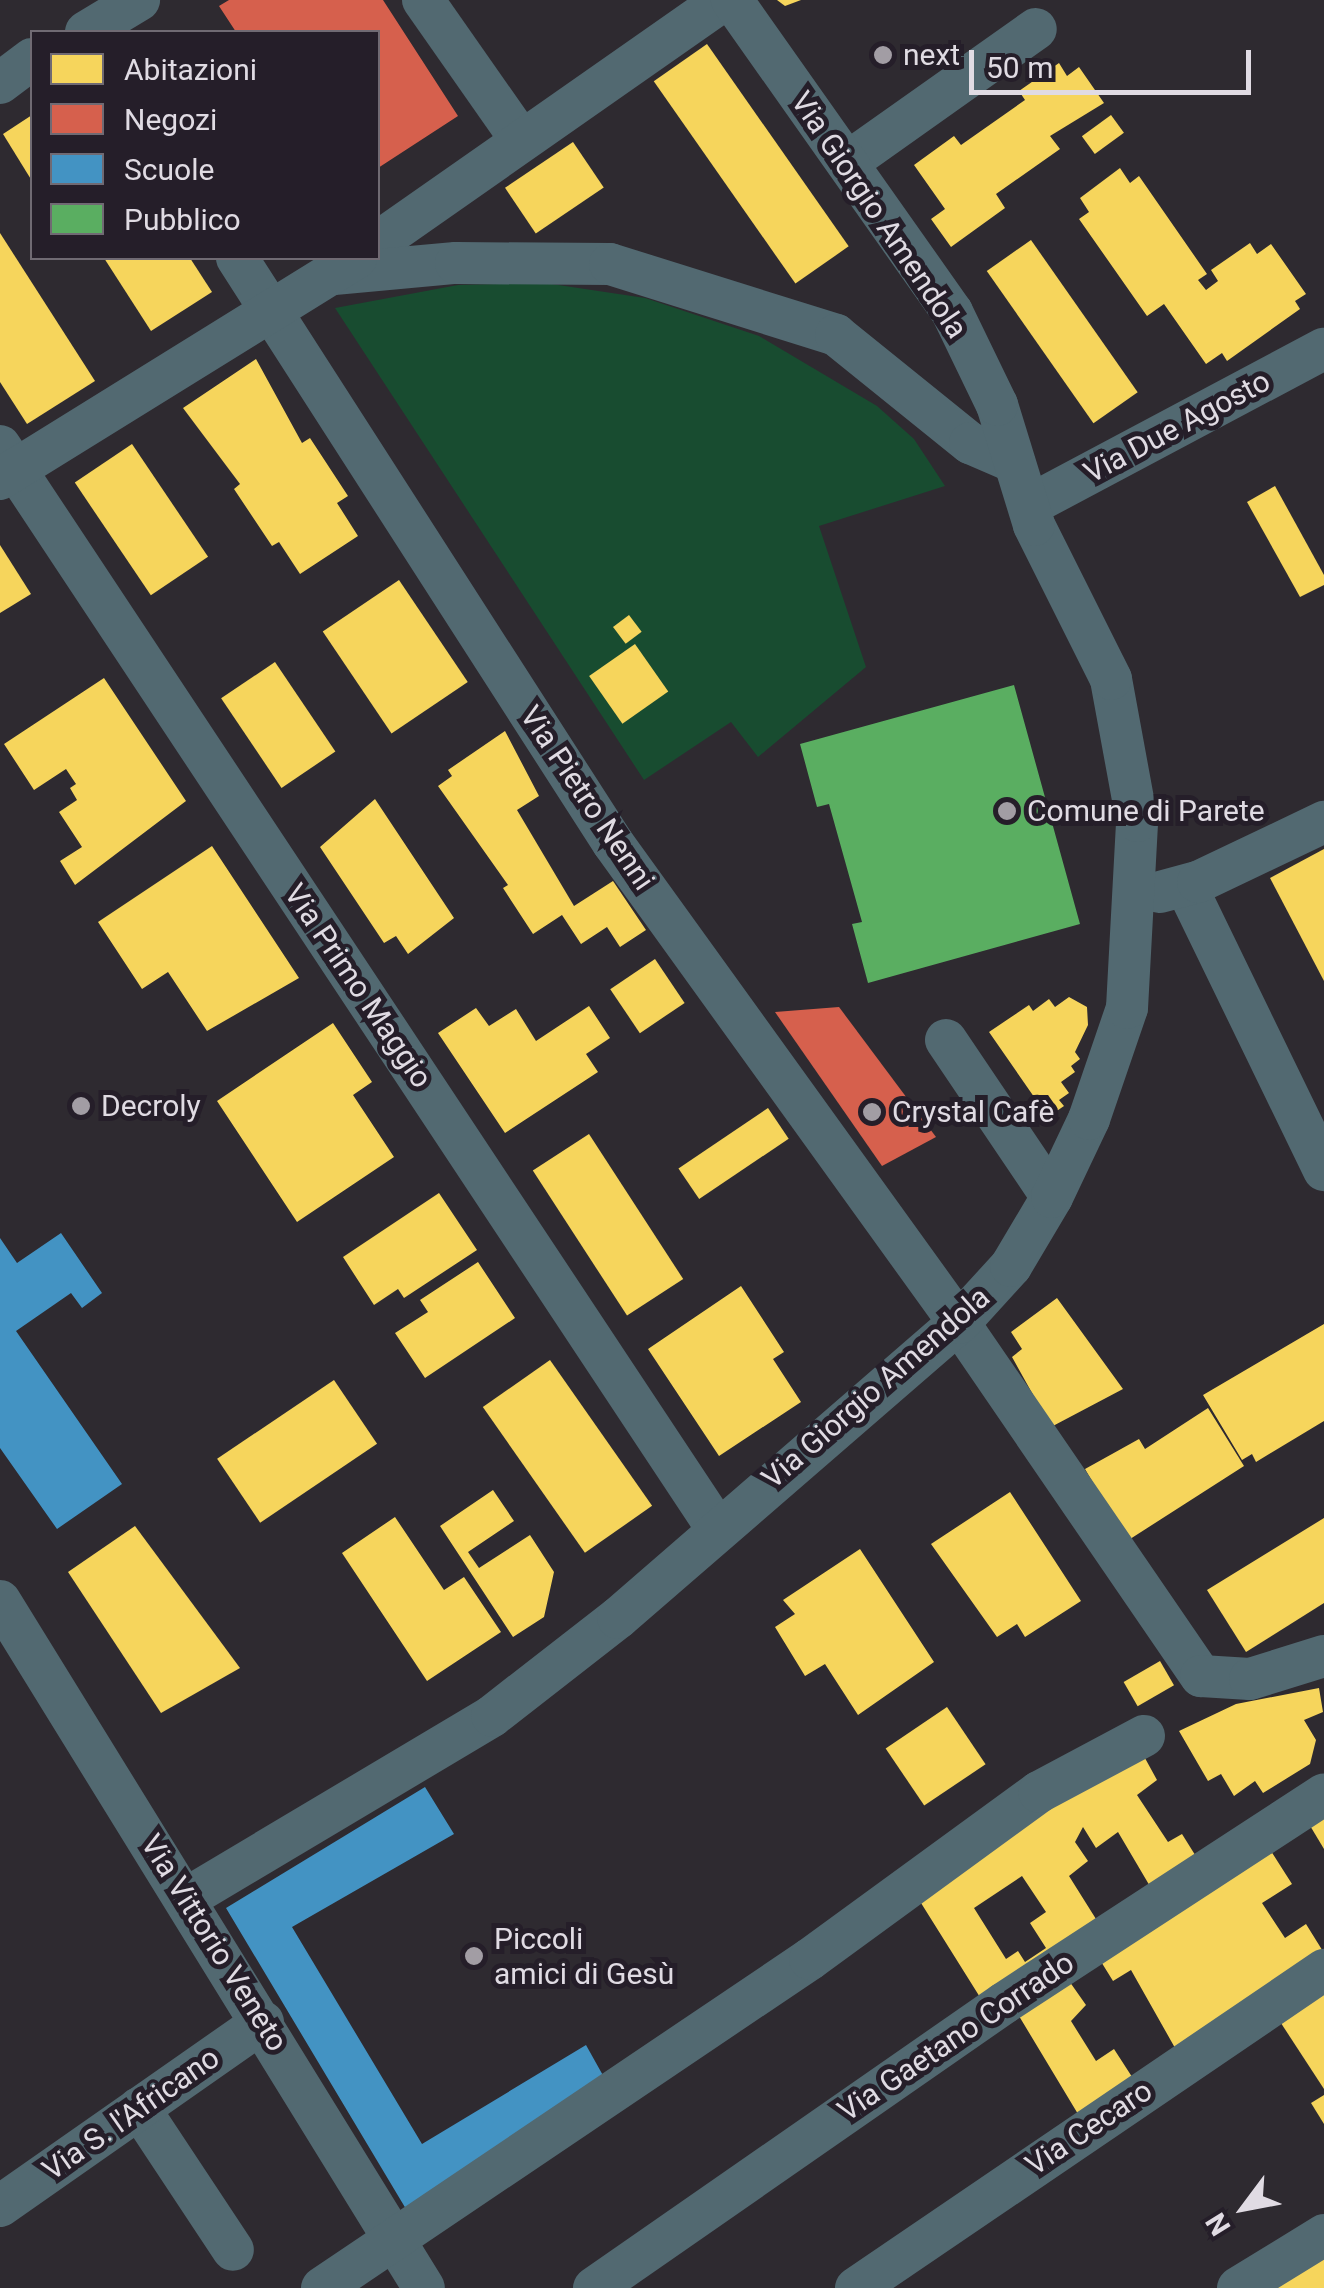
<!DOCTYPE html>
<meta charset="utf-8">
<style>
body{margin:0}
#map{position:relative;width:1324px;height:2288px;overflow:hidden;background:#2e2a30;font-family:Roboto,sans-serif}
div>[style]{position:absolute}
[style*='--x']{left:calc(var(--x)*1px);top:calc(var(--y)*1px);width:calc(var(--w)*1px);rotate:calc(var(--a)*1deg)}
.green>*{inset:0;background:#184c30}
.homes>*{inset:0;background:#f6d55c;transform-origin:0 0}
.shops>*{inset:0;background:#d6604d}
.schools>*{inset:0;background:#4393c3}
.public>*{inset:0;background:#5aae61}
.minor>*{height:42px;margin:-21px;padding:0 21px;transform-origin:21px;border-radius:21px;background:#526971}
.dots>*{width:28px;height:28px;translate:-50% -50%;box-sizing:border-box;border:5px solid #251e29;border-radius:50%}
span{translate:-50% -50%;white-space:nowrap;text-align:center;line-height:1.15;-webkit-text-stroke:10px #251e29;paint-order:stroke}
.poi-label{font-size:30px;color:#e0dbe3}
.left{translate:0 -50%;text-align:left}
.street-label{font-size:30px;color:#e0dbe3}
.legend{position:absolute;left:30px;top:30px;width:350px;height:230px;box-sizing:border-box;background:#251e29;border:2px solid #706a73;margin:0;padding:12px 18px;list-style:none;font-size:30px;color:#e0dbe3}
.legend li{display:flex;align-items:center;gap:20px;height:50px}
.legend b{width:50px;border:2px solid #706a73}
.north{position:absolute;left:1194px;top:2158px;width:100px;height:100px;-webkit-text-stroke:8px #251e29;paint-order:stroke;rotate:238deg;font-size:28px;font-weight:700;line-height:40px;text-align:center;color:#e0dbe3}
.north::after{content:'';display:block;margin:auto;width:35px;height:45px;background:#e0dbe3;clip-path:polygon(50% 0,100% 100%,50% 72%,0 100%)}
.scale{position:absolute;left:969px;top:50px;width:282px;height:45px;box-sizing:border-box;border:5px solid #e0dbe3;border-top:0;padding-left:12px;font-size:30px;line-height:35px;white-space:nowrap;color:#e0dbe3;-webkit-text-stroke:8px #251e29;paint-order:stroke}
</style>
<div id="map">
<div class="green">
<div style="clip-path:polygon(545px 283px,645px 298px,759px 336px,877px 406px,914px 439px,945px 486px,819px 526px,866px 667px,758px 757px,731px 722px,644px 780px,335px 308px,458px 285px)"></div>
</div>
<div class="homes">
<div style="clip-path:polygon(777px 0,801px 0,785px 6px)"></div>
<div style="left:707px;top:44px;width:247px;height:65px;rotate:55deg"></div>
<div style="clip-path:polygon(1059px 63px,1067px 76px,1079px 67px,1104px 103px,1050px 136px,1060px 149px,996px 194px,1005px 208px,951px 247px,931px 219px,945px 209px,914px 165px,954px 136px,961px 145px,1025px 100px,1019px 91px)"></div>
<div style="clip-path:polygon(32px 115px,32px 181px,3px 134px)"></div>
<div style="left:1111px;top:115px;width:22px;height:36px;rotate:54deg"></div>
<div style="left:573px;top:142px;width:55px;height:82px;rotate:56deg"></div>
<div style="clip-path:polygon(1120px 168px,1130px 183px,1139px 176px,1207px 274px,1198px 280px,1206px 290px,1218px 281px,1211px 270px,1250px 243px,1257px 254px,1271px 244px,1306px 294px,1295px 301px,1300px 309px,1227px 361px,1222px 353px,1206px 364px,1164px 304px,1147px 316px,1079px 219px,1089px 212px,1080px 198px)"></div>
<div style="clip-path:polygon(0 233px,95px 381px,27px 424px,0 382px)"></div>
<div style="left:1031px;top:240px;width:186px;height:54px;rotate:55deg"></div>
<div style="clip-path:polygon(104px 258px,190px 258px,212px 292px,151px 331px)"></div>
<div style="clip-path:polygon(256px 359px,302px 443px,310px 438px,348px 496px,337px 503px,358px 536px,300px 574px,279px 542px,272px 546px,234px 489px,240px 484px,183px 408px)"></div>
<div style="left:132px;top:444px;width:136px;height:69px;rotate:56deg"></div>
<div style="clip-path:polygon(1275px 486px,1324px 575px,1324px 585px,1300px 597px,1247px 502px)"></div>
<div style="clip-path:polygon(0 545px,31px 594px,0 613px)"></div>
<div style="left:399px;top:580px;width:123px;height:92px;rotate:56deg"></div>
<div style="left:629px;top:615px;width:21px;height:20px;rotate:53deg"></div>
<div style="left:635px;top:644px;width:58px;height:56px;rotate:55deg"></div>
<div style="left:275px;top:662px;width:108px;height:65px;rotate:56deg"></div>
<div style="clip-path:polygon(104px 678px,186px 801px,75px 885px,60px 861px,82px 847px,59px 812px,77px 800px,70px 788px,76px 784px,66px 769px,34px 790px,4px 744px)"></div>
<div style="clip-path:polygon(505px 731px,539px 796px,517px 810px,574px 906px,613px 881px,646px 930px,620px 947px,607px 927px,581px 944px,562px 915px,533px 934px,503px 888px,508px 885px,438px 786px,452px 776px,448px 770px)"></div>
<div style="clip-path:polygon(375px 799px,454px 918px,408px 954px,396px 936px,384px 943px,320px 847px)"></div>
<div style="clip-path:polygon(212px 846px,299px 978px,207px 1031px,168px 972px,142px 989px,98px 922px)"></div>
<div style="clip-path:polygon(1324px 849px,1324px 981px,1270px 878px)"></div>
<div style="left:655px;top:959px;width:53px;height:54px;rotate:56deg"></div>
<div style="clip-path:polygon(1069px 997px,1087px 1007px,1088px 1025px,1075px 1052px,1080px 1059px,1071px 1066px,1075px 1072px,1061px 1082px,1069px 1093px,1059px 1100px,1064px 1106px,1048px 1117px,989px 1032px,1029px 1005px,1033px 1011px,1049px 999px,1055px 1007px)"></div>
<div style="clip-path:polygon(589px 1006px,610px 1038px,586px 1054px,598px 1072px,505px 1133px,438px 1033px,476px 1008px,489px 1026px,516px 1009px,536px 1041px)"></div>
<div style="clip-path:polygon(333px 1023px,372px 1082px,353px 1095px,394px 1157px,297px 1222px,217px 1101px)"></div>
<div style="left:768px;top:1108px;width:37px;height:108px;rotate:56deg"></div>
<div style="left:589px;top:1134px;width:173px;height:67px;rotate:57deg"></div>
<div style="clip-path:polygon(439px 1193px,477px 1250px,404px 1298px,398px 1289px,374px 1305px,343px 1257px)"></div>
<div style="clip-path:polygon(478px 1262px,515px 1318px,425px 1378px,395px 1333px,428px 1312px,420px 1300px)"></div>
<div style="clip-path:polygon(741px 1286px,784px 1352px,773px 1359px,801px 1402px,719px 1456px,648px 1349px)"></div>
<div style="clip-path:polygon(1057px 1298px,1123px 1389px,1051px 1427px,1012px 1357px,1022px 1349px,1011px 1332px)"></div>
<div style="clip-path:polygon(1324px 1324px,1324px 1421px,1256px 1462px,1252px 1454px,1242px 1460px,1203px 1395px)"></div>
<div style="left:550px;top:1360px;width:178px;height:82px;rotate:55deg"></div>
<div style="left:334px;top:1380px;width:77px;height:141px;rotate:56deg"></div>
<div style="clip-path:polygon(1208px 1408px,1244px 1466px,1127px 1541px,1085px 1469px,1139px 1439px,1145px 1449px)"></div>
<div style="clip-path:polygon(493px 1490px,514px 1521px,468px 1552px,479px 1568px,530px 1535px,554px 1572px,544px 1617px,513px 1637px,440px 1526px)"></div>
<div style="clip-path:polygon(1010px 1492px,1081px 1601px,1025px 1637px,1017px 1624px,997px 1637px,931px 1544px)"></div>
<div style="clip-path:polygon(395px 1517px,444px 1590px,464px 1577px,501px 1632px,427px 1681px,342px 1553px)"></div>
<div style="clip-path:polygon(1324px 1518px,1324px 1603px,1246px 1652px,1207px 1590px)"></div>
<div style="clip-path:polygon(135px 1526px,240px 1668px,161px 1713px,68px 1572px)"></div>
<div style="clip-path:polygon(860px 1549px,934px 1662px,858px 1715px,825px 1664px,805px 1676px,775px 1627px,795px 1614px,783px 1600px)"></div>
<div style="left:1160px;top:1661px;width:28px;height:42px;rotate:60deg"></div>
<div style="clip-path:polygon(1319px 1688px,1323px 1712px,1304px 1720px,1316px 1740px,1310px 1764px,1263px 1793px,1255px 1781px,1234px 1796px,1221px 1774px,1208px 1781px,1179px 1731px,1236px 1704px)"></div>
<div style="left:947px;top:1707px;width:69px;height:74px;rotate:56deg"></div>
<div style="clip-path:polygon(evenodd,1140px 1749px,1157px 1780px,1137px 1795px,1168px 1842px,1182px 1834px,1197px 1858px,1151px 1888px,1118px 1832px,1096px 1848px,1083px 1827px,1075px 1842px,1088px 1861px,1069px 1876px,1101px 1927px,983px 2002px,916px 1895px,1140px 1749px,1022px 1876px,1046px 1912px,1030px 1923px,1046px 1948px,1025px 1962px,1018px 1951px,1006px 1959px,974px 1908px,1022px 1876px)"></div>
<div style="clip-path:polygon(1324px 1814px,1324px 1849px,1309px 1824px)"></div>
<div style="clip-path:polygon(1269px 1848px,1292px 1884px,1262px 1903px,1285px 1938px,1306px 1924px,1324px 1953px,1179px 2055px,1131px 1970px,1113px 1981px,1100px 1960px)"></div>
<div style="clip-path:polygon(1067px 1978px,1086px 2005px,1071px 2021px,1096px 2061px,1114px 2049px,1136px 2083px,1081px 2119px,1019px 2016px)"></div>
<div style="clip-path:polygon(1324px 1986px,1324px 2089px,1277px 2017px)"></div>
<div style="clip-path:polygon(1324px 2095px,1324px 2124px,1311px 2103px)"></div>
<div style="clip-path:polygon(1324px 2254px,1324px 2288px,1271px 2288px)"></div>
</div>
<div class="shops">
<div style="clip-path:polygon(229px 0,383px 0,458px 116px,378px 168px,378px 32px,236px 32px,219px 6px)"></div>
<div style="clip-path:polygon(839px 1007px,936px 1137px,882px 1166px,775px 1012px)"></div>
</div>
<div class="schools">
<div style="clip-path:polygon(61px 1233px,102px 1293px,82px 1308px,71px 1293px,16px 1331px,122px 1484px,57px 1529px,0 1448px,0 1238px,17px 1263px)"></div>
<div style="clip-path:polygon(425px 1787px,454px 1834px,292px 1927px,422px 2144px,586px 2045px,605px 2079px,406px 2209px,226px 1908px)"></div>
</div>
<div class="public">
<div style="clip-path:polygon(1014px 685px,1080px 924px,868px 983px,852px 924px,862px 922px,829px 804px,817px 807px,800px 744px)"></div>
</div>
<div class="minor">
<div style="--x:423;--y:0;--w:167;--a:55"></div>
<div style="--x:86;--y:32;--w:62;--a:-31.1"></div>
<div style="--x:0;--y:83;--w:40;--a:-37"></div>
<div style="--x:848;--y:162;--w:230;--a:-35.3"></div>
<div style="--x:378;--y:242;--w:421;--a:-35"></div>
<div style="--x:237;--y:258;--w:695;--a:57.27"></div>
<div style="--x:613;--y:843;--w:592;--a:54.21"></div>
<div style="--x:959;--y:1323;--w:428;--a:55.6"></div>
<div style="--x:1201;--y:1676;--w:49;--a:3.5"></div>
<div style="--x:1250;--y:1679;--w:77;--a:-17.3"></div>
<div style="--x:334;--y:274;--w:122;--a:-5.2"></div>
<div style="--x:456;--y:263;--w:154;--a:0.4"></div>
<div style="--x:610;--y:264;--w:237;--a:17.4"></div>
<div style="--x:836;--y:335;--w:172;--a:38.9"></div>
<div style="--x:970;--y:443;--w:48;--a:23.4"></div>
<div style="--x:0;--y:446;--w:1297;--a:56.48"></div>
<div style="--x:0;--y:479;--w:419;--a:-31.8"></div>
<div style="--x:1030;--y:505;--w:333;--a:-28"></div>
<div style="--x:1186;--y:886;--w:316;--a:64.1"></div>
<div style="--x:1160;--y:892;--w:39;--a:-15"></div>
<div style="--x:1198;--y:882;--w:140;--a:-25.5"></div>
<div style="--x:946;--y:1040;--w:189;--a:56"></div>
<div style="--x:0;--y:1601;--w:807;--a:58.32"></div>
<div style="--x:187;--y:1898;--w:355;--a:-30.8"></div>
<div style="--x:492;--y:1716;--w:160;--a:-37.9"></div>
<div style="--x:618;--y:1618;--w:451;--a:-40.9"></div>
<div style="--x:959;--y:1323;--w:77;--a:-47.6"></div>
<div style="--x:1011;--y:1266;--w:80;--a:-59.3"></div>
<div style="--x:1052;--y:1197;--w:86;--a:-64.6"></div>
<div style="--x:1089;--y:1119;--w:117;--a:-71.1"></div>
<div style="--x:1127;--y:1008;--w:187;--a:-86.9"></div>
<div style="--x:1137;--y:821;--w:144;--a:-100.4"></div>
<div style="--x:1111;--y:679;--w:172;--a:-116.6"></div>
<div style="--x:1034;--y:525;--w:126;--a:-107.1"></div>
<div style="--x:997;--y:405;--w:103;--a:-115.8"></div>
<div style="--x:952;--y:312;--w:382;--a:-125.2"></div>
<div style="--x:139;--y:2108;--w:170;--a:56.5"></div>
<div style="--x:0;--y:2206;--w:321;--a:-35"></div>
<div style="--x:322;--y:2288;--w:589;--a:-33.99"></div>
<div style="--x:810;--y:1959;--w:283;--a:-36.1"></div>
<div style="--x:1039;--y:1792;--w:119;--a:-28.1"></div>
<div style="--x:594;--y:2288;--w:499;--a:-34.8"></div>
<div style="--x:1004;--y:2003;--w:382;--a:-33.1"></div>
<div style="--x:856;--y:2288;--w:566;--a:-34.2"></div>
<div style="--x:1238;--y:2288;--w:101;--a:-31.6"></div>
</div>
<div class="dots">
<div style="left:883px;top:55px;background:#a29da4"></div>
<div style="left:1007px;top:811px;background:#a29da4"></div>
<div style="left:81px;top:1106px;background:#a29da4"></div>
<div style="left:872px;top:1112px;background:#a29da4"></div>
<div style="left:474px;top:1956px;background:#a29da4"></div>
</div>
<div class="poi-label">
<span class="left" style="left:903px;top:55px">next</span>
<span class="left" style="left:1027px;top:811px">Comune di Parete</span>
<span class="left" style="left:101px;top:1106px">Decroly</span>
<span class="left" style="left:892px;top:1112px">Crystal Cafè</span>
<span class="left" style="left:494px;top:1956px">Piccoli<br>amici di Gesù</span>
</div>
<div class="street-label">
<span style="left:879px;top:215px;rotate:56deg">Via Giorgio Amendola</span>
<span style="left:1177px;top:427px;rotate:-28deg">Via Due Agosto</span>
<span style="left:587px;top:798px;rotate:56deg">Via Pietro Nenni</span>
<span style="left:358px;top:986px;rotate:56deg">Via Primo Maggio</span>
<span style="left:876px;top:1388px;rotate:-41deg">Via Giorgio Amendola</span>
<span style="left:214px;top:1943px;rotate:58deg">Via Vittorio Veneto</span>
<span style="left:956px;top:2037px;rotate:-34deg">Via Gaetano Corrado</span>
<span style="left:131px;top:2114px;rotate:-35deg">Via S. l'Africano</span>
<span style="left:1089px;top:2128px;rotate:-34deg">Via Cecaro</span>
</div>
<ul class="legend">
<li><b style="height:28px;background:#f6d55c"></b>Abitazioni</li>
<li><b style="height:28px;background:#d6604d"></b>Negozi</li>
<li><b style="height:28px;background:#4393c3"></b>Scuole</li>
<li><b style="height:28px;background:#5aae61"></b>Pubblico</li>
</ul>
<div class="north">N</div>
<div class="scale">50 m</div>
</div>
